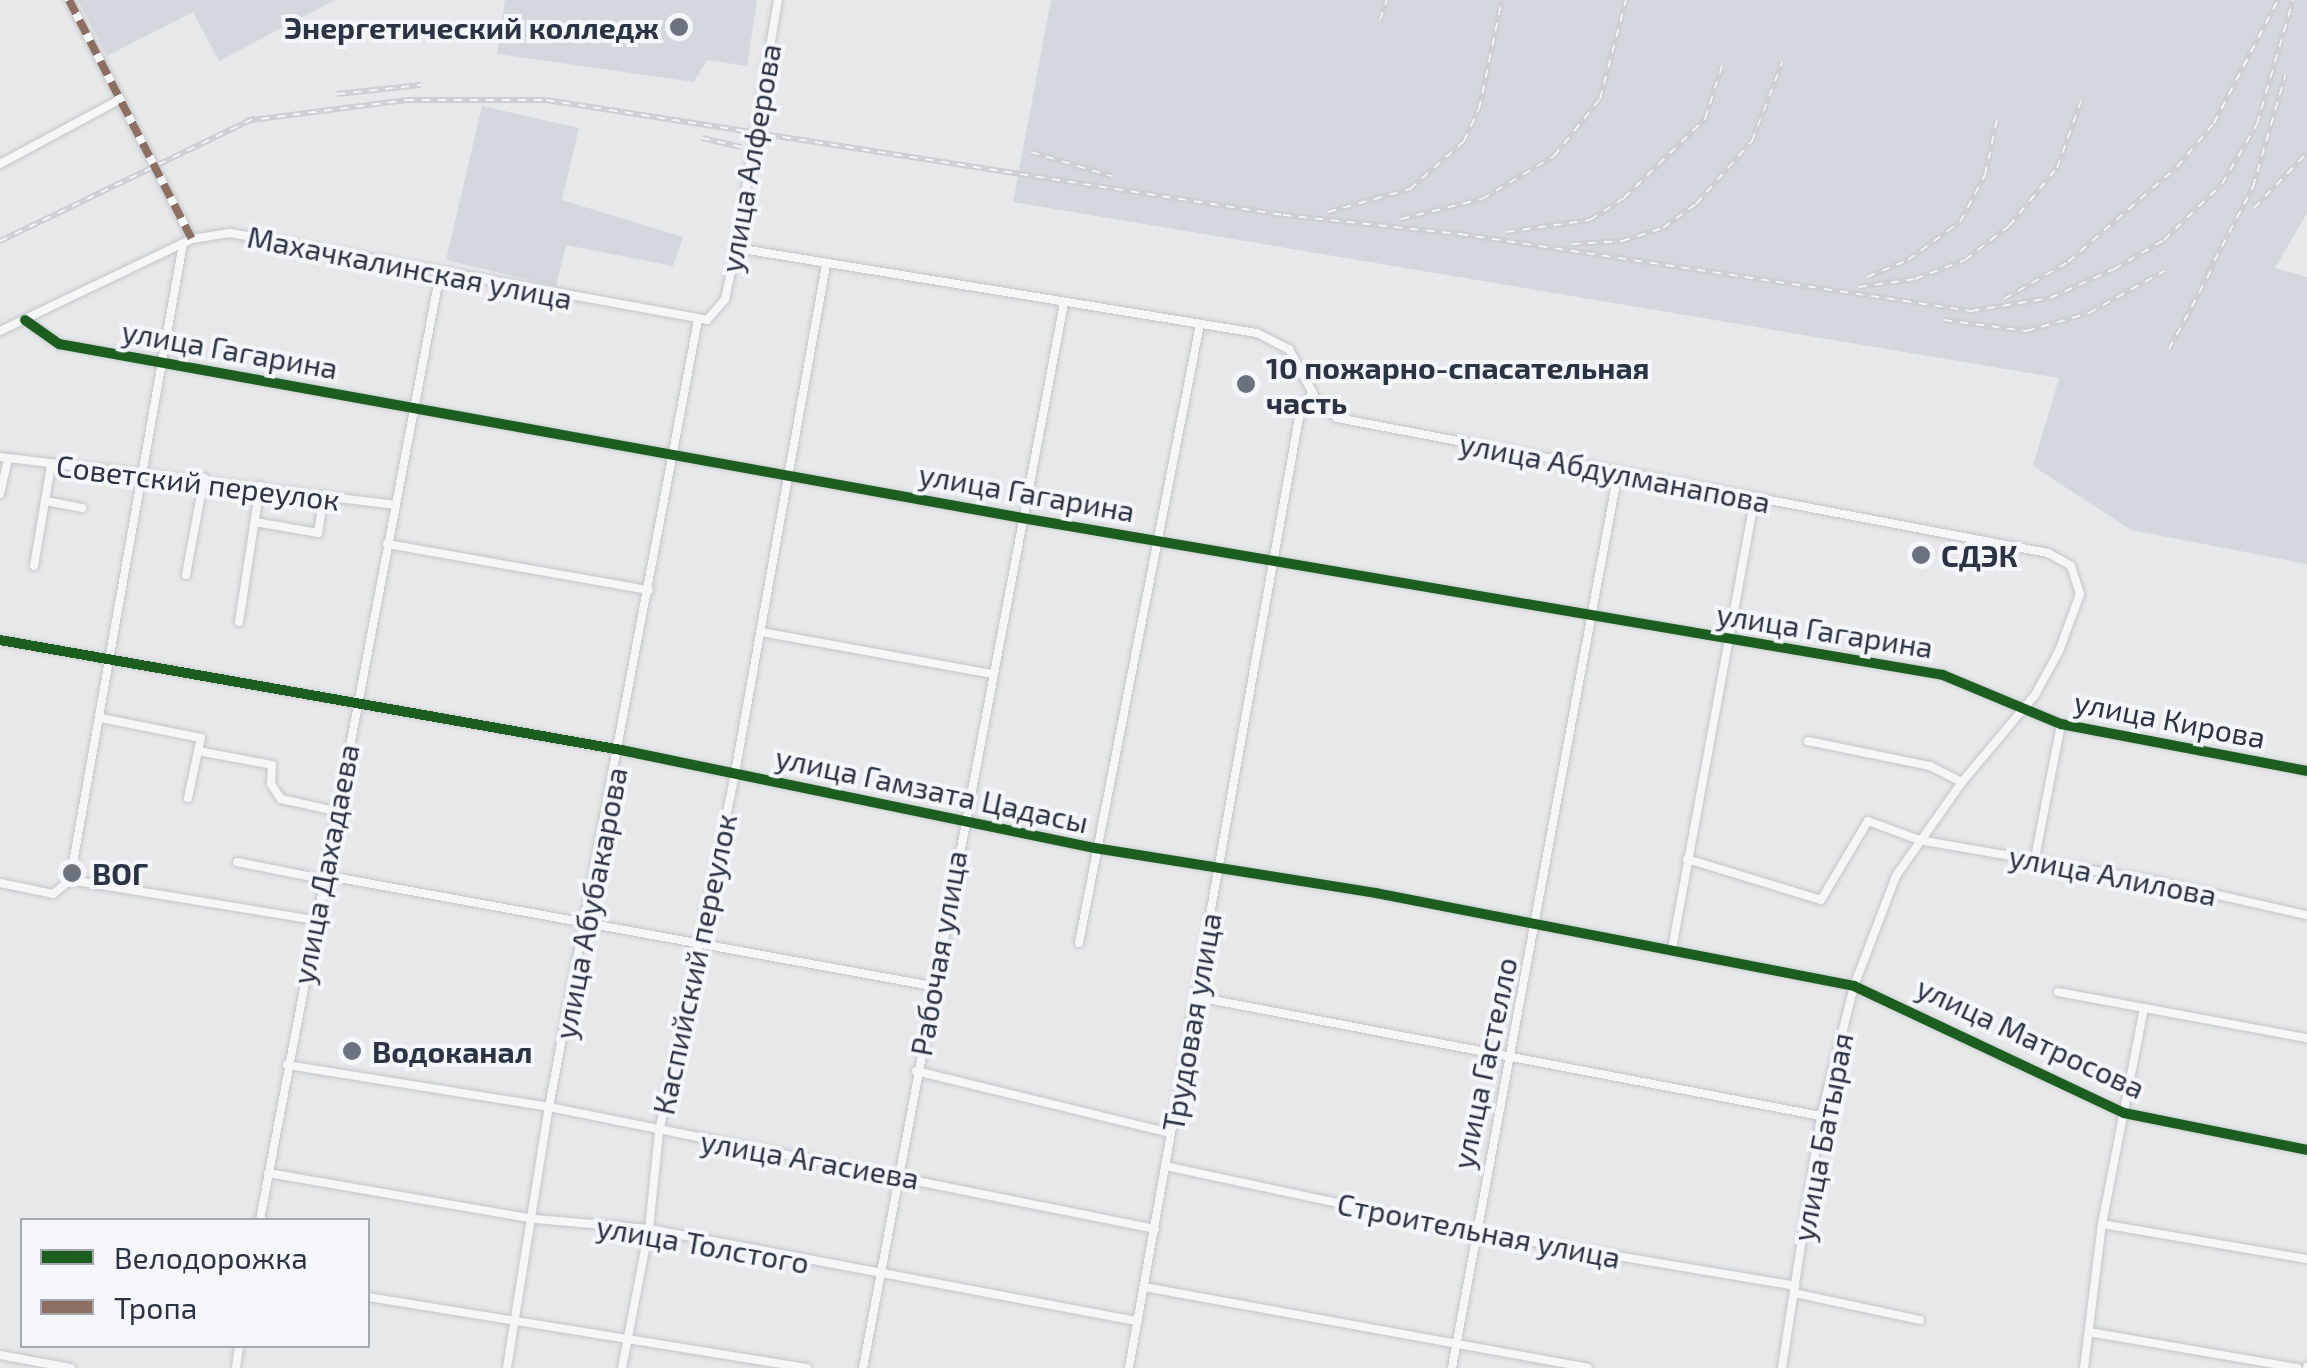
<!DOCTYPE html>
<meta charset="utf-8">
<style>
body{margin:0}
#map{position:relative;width:2307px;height:1368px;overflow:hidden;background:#e6e8ea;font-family:"Exo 2",sans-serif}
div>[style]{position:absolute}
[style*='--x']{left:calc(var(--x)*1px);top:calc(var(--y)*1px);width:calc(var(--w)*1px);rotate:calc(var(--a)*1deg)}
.built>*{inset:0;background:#d4d7dd}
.roads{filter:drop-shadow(0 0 2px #c4c6c8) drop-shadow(0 0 2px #c4c6c8)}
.street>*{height:8px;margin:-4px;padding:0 4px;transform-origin:4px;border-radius:4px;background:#f5f6f7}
.rail>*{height:6px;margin-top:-3px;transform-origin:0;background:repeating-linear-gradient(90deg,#f4f6f9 0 8px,#cecfd2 0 16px);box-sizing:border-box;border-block:2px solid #cecfd2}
.quiet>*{height:8px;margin-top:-4px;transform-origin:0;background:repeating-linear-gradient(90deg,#8d6e63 0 15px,transparent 0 23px)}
.cycleway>*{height:10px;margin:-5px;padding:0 5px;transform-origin:5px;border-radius:5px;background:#1b5e20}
.dots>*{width:28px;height:28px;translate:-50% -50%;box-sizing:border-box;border:5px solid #f4f6f9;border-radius:50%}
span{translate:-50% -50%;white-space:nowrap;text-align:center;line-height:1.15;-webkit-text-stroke:8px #f4f6f9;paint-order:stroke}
.poi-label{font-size:30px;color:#2b3445;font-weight:700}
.right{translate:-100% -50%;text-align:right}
.left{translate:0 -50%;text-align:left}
.street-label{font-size:30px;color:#2b3445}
.legend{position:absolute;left:20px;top:1218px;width:350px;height:130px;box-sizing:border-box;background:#f4f6f9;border:2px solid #a4a8b1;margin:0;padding:12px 18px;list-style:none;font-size:30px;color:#2b3445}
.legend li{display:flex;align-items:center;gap:20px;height:50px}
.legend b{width:50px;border:2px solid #a4a8b1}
</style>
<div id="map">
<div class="built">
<div style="clip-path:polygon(78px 0,335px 0,219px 61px,193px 12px,107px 56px)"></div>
<div style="clip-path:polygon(505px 0,757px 0,747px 66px,707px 60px,694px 82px,497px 54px)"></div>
<div style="clip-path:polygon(1051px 0,2307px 0,2307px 213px,2275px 268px,2307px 277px,2307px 564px,2131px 530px,2033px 466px,2059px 378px,1013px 202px)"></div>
<div style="clip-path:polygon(482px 106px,579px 128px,562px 200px,683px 237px,673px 266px,566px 245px,556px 286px,446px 260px)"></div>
</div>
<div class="roads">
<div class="street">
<div style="--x:69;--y:0;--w:269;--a:62.8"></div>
<div style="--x:0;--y:164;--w:135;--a:-28.3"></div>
<div style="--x:736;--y:248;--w:528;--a:9.27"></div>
<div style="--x:1257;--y:333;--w:36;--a:27"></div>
<div style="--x:1289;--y:349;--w:59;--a:61.7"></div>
<div style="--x:1317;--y:401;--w:26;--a:40"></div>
<div style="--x:1337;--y:418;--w:724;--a:10.75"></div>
<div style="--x:2048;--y:553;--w:26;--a:29"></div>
<div style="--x:2071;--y:566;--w:29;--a:72"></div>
<div style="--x:2080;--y:594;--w:61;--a:110.2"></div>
<div style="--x:2059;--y:651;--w:50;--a:118.6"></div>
<div style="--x:2035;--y:695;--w:114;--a:130"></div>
<div style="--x:1962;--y:782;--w:115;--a:125.1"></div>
<div style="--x:1896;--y:876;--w:118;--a:110.9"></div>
<div style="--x:1854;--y:986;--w:134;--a:104.2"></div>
<div style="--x:1821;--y:1116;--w:255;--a:98.8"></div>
<div style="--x:25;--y:320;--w:42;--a:35.2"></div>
<div style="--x:59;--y:344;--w:979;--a:10.24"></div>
<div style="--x:1022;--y:518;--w:934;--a:9.67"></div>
<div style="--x:1943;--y:675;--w:128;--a:22.6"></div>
<div style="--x:2061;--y:724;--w:250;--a:10.8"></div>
<div style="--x:0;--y:331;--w:213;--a:-25.6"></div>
<div style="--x:192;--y:239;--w:38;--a:-9"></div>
<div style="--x:230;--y:233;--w:485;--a:10.3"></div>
<div style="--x:707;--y:320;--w:28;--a:-49"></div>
<div style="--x:725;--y:299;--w:52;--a:-77.8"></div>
<div style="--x:736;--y:248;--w:252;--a:-80.4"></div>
<div style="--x:0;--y:457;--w:399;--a:6.9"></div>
<div style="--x:0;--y:494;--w:36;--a:-77"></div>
<div style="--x:46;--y:501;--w:37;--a:11"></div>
<div style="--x:255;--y:522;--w:64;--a:9.9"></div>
<div style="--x:318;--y:533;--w:38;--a:-81"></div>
<div style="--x:387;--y:544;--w:266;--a:10"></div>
<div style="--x:34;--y:566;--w:102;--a:-80.4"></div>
<div style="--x:186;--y:575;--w:99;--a:-79.5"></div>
<div style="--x:239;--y:622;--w:138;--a:-81.2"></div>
<div style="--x:761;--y:632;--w:236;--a:10.3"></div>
<div style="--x:0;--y:640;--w:631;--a:10.04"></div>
<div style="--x:621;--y:750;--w:484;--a:11.7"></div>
<div style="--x:1095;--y:848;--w:285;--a:9.1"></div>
<div style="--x:1376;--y:893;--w:487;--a:11"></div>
<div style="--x:1854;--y:986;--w:298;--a:25.2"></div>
<div style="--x:2124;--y:1113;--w:187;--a:11.4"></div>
<div style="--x:101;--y:718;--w:102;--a:11.3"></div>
<div style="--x:201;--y:738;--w:13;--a:103"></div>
<div style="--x:198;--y:751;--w:75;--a:10.7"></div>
<div style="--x:272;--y:765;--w:19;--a:93"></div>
<div style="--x:271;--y:784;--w:18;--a:56"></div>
<div style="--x:281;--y:799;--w:55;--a:12.5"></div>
<div style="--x:1808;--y:741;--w:125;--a:11.6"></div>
<div style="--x:1930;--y:766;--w:36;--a:27"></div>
<div style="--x:188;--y:798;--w:48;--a:-78"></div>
<div style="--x:2035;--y:858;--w:136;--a:-79"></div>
<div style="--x:1687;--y:859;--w:140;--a:17"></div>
<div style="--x:1821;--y:900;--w:92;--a:-59.3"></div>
<div style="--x:1868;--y:821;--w:54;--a:20.4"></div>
<div style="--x:1919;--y:840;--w:245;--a:9.9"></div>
<div style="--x:2160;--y:882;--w:151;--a:12.7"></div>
<div style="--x:237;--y:862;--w:87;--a:11.3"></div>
<div style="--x:323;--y:875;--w:619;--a:10.33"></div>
<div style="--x:70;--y:880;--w:646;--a:-79.93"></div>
<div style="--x:0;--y:883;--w:54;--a:11.7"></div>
<div style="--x:53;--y:894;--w:22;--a:-39"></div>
<div style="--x:70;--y:880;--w:247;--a:9.3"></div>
<div style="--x:1079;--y:943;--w:631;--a:-78.94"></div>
<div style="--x:1672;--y:949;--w:460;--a:-79.6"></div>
<div style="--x:2058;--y:992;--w:253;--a:10.5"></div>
<div style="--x:1197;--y:997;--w:635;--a:10.8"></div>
<div style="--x:287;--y:1065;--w:265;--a:9.1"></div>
<div style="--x:549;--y:1107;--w:618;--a:11.38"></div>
<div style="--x:916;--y:1071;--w:262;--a:13.7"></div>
<div style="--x:1165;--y:1166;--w:316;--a:12.1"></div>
<div style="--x:1474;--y:1232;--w:326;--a:9.5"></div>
<div style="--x:268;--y:1173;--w:271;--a:9.8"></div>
<div style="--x:535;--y:1219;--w:114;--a:5"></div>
<div style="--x:649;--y:1229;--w:497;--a:10.7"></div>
<div style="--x:260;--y:1220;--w:964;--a:-79.24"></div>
<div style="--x:2102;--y:1224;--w:208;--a:9.7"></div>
<div style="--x:1144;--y:1287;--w:451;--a:10.3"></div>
<div style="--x:1794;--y:1293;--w:129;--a:12.1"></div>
<div style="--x:368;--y:1297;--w:445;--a:9.2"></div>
<div style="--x:2089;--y:1332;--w:212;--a:9.8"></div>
<div style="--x:0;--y:1355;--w:72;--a:10.4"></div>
<div style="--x:236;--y:1368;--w:22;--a:-82"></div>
<div style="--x:507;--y:1368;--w:264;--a:-80.9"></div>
<div style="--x:549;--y:1107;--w:801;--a:-79.28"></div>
<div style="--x:622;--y:1368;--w:142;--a:-79"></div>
<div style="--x:649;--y:1229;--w:98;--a:-84.1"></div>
<div style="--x:659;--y:1132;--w:367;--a:-78"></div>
<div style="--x:735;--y:773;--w:516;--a:-79.84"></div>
<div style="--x:863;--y:1368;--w:1084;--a:-79.31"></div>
<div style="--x:1129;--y:1368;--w:966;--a:-79.86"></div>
<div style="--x:1299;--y:417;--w:27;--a:-62"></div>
<div style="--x:1452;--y:1368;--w:911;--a:-79.5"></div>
<div style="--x:2084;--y:1368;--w:145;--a:-82.9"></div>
<div style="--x:2102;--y:1224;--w:220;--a:-79"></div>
<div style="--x:2307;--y:1368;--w:1;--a:-90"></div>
</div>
</div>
<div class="rail">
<div style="--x:1380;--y:20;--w:21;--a:-71"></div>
<div style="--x:337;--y:94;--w:84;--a:-6.1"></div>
<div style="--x:245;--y:121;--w:162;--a:-7.4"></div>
<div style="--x:406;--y:100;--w:140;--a:0"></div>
<div style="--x:546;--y:100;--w:746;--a:8.87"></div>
<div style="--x:1283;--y:215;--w:178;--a:6.1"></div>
<div style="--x:1460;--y:234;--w:517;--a:8.57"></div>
<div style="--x:1971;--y:311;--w:80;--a:-9.3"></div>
<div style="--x:2050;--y:298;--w:70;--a:-24.4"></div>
<div style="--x:2114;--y:269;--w:58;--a:-30.1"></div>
<div style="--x:2164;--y:240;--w:81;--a:-44"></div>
<div style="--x:2222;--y:184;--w:69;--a:-59.7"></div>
<div style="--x:2257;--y:124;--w:129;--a:-73.8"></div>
<div style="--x:702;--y:138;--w:40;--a:13"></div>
<div style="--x:1031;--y:152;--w:84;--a:16.7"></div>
<div style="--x:2254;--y:208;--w:76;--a:-46.1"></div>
<div style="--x:1328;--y:212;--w:85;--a:-15.7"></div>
<div style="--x:1410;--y:189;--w:72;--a:-41.6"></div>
<div style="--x:1464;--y:141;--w:35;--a:-65"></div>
<div style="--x:1479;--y:109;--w:111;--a:-78.1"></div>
<div style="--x:1401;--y:219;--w:83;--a:-13.9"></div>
<div style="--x:1482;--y:199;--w:84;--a:-30.8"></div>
<div style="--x:1554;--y:156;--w:73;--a:-51.1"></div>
<div style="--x:1600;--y:99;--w:102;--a:-75.3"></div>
<div style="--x:1506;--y:232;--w:85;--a:-8.1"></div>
<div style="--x:1590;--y:220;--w:40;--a:-32.9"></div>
<div style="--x:1624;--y:198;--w:113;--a:-44.3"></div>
<div style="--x:1705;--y:119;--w:56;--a:-72.2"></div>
<div style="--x:0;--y:241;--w:283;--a:-25.8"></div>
<div style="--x:1572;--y:244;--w:50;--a:-3.4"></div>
<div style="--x:1622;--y:241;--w:43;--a:-17.6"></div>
<div style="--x:1663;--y:228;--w:41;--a:-36"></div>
<div style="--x:1696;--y:204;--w:84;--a:-48.4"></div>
<div style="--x:1752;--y:141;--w:84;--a:-69"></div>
<div style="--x:2207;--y:275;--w:99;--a:-62.4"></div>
<div style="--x:2253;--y:187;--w:116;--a:-73.9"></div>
<div style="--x:1867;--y:277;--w:44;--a:-22.5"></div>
<div style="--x:1908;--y:260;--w:64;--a:-36.2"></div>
<div style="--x:1960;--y:222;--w:53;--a:-62"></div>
<div style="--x:1985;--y:175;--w:56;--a:-77.7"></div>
<div style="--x:1859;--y:287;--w:57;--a:-8.1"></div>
<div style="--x:1915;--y:279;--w:53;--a:-20.8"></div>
<div style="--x:1965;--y:260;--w:56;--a:-37.7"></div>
<div style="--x:2009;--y:226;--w:75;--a:-50.4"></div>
<div style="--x:2057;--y:168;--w:71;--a:-70.3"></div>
<div style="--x:2004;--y:299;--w:74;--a:-30"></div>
<div style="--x:2068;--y:262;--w:145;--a:-41.1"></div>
<div style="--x:2177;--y:167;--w:57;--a:-49.9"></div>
<div style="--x:2214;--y:123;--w:139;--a:-62.5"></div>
<div style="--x:1944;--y:320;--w:83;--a:7.6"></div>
<div style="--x:2026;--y:331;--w:66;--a:-15.9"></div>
<div style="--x:2089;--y:313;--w:86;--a:-29.2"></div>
<div style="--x:2169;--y:349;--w:95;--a:-61.8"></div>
</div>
<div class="quiet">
<div style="--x:69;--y:0;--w:269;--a:62.8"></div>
</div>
<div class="cycleway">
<div style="--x:25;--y:320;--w:42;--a:35.2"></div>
<div style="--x:59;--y:344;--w:979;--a:10.24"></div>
<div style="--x:1022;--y:518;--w:934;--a:9.67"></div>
<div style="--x:1943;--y:675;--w:128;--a:22.6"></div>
<div style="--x:2061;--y:724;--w:250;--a:10.8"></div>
<div style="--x:0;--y:640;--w:631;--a:10.04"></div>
<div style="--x:621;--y:750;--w:484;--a:11.7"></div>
<div style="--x:1095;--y:848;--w:285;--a:9.1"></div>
<div style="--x:1376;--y:893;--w:487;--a:11"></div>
<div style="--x:1854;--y:986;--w:298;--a:25.2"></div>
<div style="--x:2124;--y:1113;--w:187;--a:11.4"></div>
</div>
<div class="dots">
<div style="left:679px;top:27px;background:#6c737f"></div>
<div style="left:1246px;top:384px;background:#6c737f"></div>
<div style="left:1921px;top:555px;background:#6c737f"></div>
<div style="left:72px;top:873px;background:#6c737f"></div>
<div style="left:352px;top:1051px;background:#6c737f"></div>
</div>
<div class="poi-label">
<span class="right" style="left:659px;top:27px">Энергетический колледж</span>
<span class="left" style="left:1266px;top:384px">10 пожарно-спасательная<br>часть</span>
<span class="left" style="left:1941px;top:555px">СДЭК</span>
<span class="left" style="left:92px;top:873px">ВОГ</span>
<span class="left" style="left:372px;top:1051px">Водоканал</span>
</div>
<div class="street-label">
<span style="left:750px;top:158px;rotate:-80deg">улица Алферова</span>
<span style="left:410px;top:267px;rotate:11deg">Махачкалинская улица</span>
<span style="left:230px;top:349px;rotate:10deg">улица Гагарина</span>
<span style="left:1615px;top:472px;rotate:11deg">улица Абдулманапова</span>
<span style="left:198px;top:482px;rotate:7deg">Советский переулок</span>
<span style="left:1027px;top:492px;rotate:10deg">улица Гагарина</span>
<span style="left:1825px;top:630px;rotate:9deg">улица Гагарина</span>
<span style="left:2170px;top:719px;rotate:11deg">улица Кирова</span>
<span style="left:932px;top:789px;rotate:12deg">улица Гамзата Цадасы</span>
<span style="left:325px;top:864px;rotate:-79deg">улица Дахадаева</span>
<span style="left:2113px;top:875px;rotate:11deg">улица Алилова</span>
<span style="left:590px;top:903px;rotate:-79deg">улица Абубакарова</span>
<span style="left:938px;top:953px;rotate:-80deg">Рабочая улица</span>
<span style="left:694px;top:964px;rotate:-78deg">Каспийский переулок</span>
<span style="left:1191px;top:1022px;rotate:-80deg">Трудовая улица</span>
<span style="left:2031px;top:1037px;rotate:25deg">улица Матросова</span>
<span style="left:1484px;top:1063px;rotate:-78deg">улица Гастелло</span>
<span style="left:1822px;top:1137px;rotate:-79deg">улица Батырая</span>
<span style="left:810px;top:1159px;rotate:10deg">улица Агасиева</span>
<span style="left:1479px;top:1230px;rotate:11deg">Строительная улица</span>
<span style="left:703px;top:1244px;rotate:10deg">улица Толстого</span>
</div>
<ul class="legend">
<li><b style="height:12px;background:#1b5e20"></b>Велодорожка</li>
<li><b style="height:12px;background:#8d6e63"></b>Тропа</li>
</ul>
</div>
